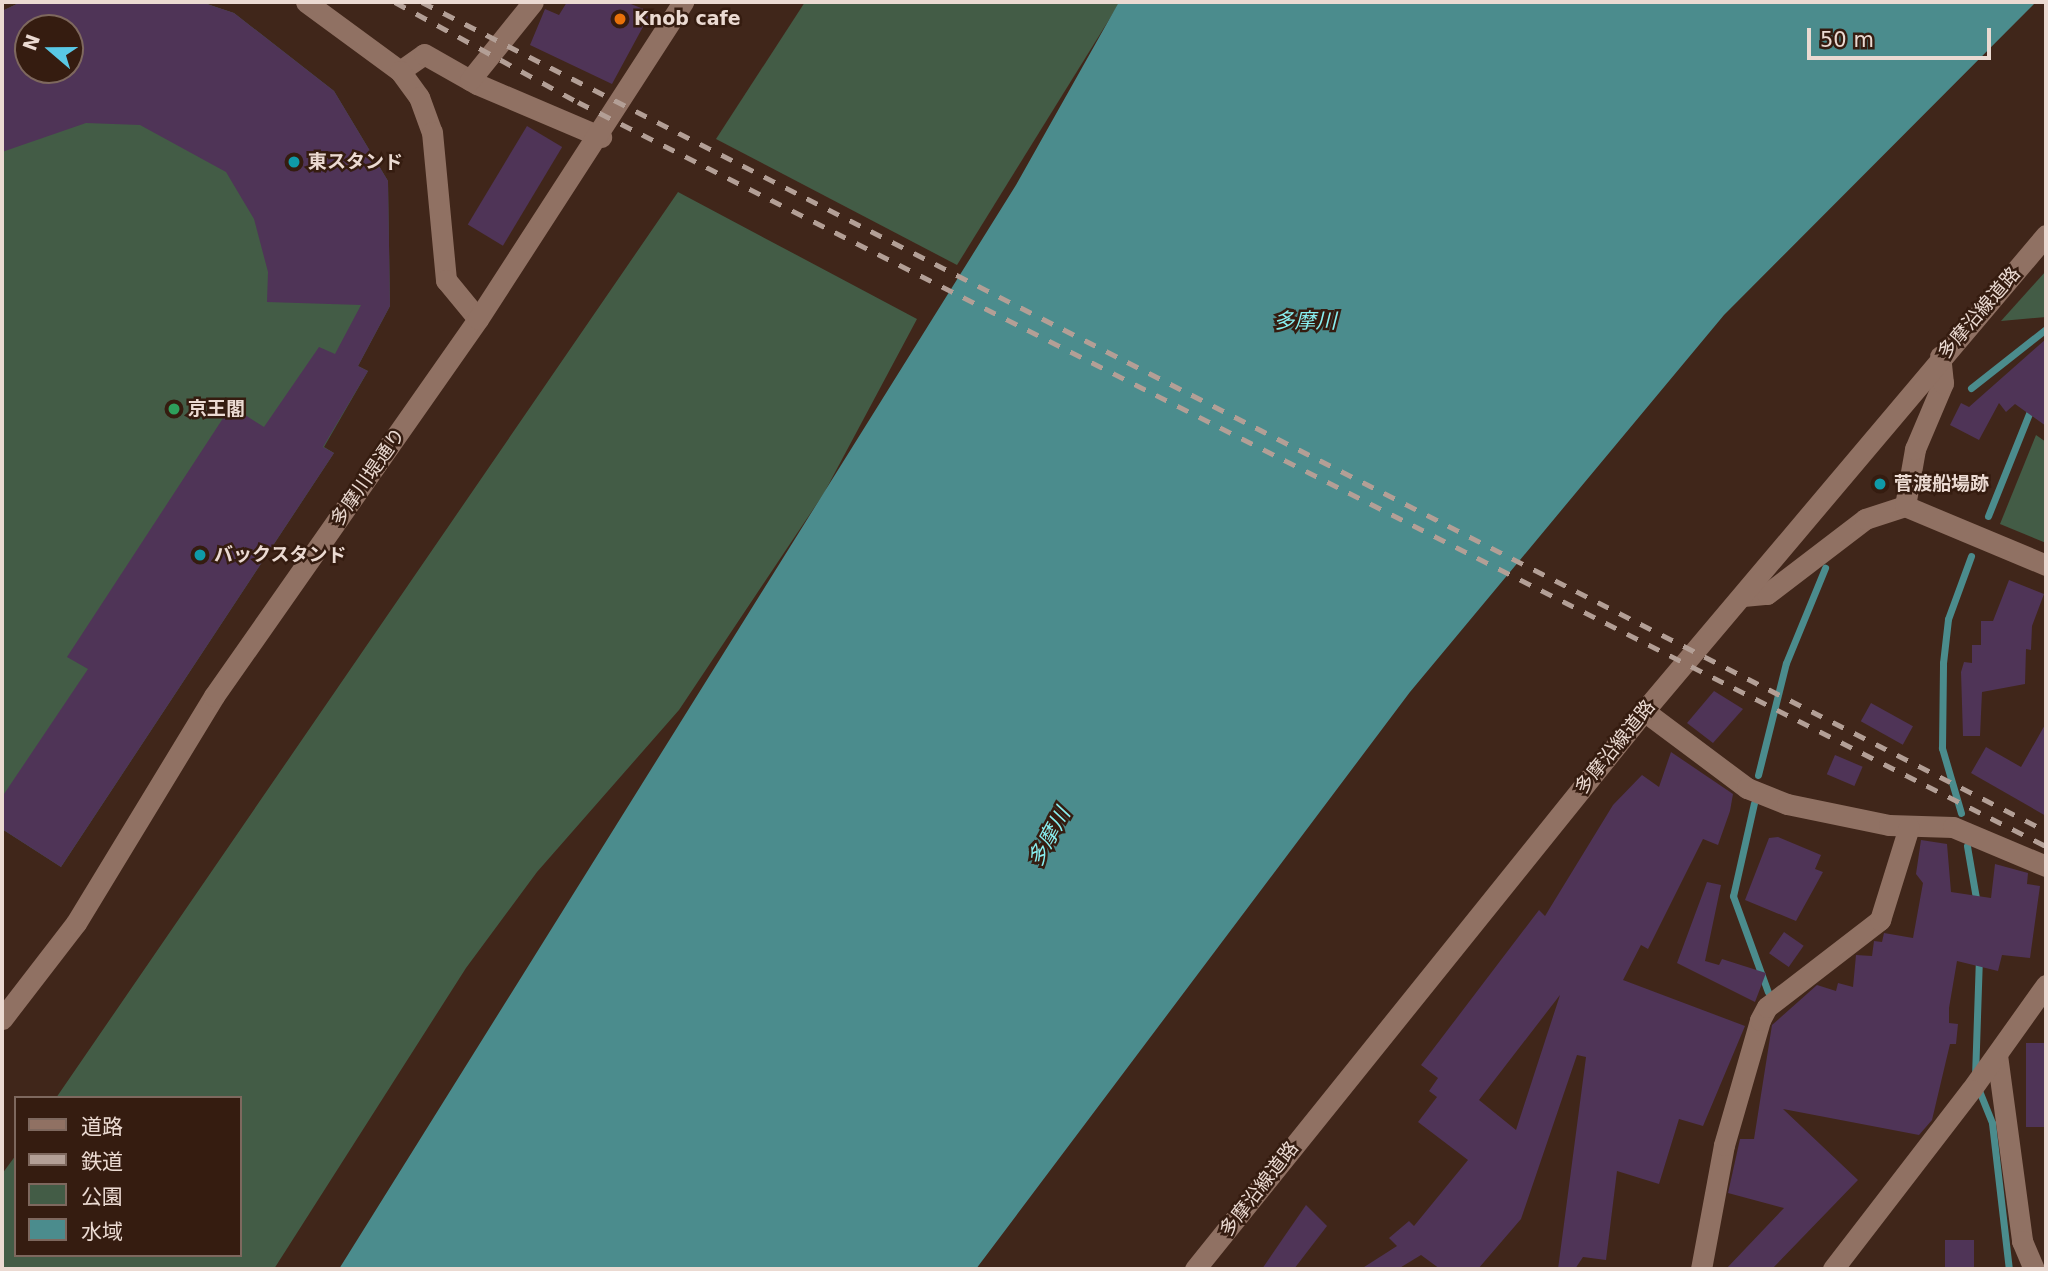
<!DOCTYPE html>
<meta charset="utf-8">
<style>
body{margin:0}
#map{position:relative;width:2048px;height:1271px;overflow:hidden;background:#40261a;font-family:"DejaVu Sans","Noto Sans JP",sans-serif}
div>[style]{position:absolute}
[style*='--x']{left:calc(var(--x)*1px);top:calc(var(--y)*1px);width:calc(var(--w)*1px);rotate:calc(var(--a)*1deg)}
.green>*{inset:0;background:#435c46}
.water>*{inset:0;background:#4b8c8d}
.stream>*{height:7px;margin:-3.5px;padding:0 3.5px;transform-origin:3.5px;border-radius:3.5px;background:#4b8c8d}
.building>*{inset:0;background:#4f3457;transform-origin:0 0}
.street>*{height:21px;margin:-10.5px;padding:0 10.5px;transform-origin:10.5px;border-radius:10.5px;background:#907163}
.secondary>*{height:21px;margin:-10.5px;padding:0 10.5px;transform-origin:10.5px;border-radius:10.5px;background:#907163}
.rail>*{height:5px;margin-top:-2.5px;transform-origin:0;background:repeating-linear-gradient(90deg,#b39f96 0 12px,transparent 0 24px)}
.dots>*{width:19px;height:19px;translate:-50% -50%;box-sizing:border-box;border:4px solid #351c10;border-radius:50%}
span{translate:-50% -50%;white-space:nowrap;text-align:center;line-height:1.15;-webkit-text-stroke:5px #351c10;paint-order:stroke}
.poi-label{font-size:19px;color:#ebdad2;font-weight:700}
.left{translate:0 -50%;text-align:left}
.street-label{font-size:19px;color:#ebdad2}
.water-label{font-size:21px;color:#89f0f1;font-style:italic}
.frame{position:absolute;inset:0;border:4px solid #ebdad2;pointer-events:none}
.legend{position:absolute;left:14px;top:1096px;width:228px;height:161px;box-sizing:border-box;background:#351c10;border:2px solid #7e685e;margin:0;padding:9px 12px;list-style:none;font-size:21px;color:#ebdad2}
.legend li{display:flex;align-items:center;gap:14px;height:35px}
.legend b{width:35px;border:2px solid #7e685e}
.north{position:absolute;left:14px;top:14px;width:70px;height:70px;box-sizing:border-box;background:#351c10;border:2px solid #7e685e;border-radius:50%;rotate:290deg;font-size:19px;font-weight:700;line-height:28px;text-align:center;color:#ebdad2}
.north::after{content:'';display:block;margin:auto;width:24px;height:32px;background:#59c8e5;clip-path:polygon(50% 0,100% 100%,50% 72%,0 100%)}
.scale{position:absolute;left:1807px;top:28px;width:184px;height:32px;box-sizing:border-box;border:4px solid #ebdad2;border-top:0;padding-left:9px;font-size:21px;line-height:24px;white-space:nowrap;color:#ebdad2;-webkit-text-stroke:5px #351c10;paint-order:stroke}
</style>
<div id="map">
<div class="green">
<div style="clip-path:polygon(evenodd,21px 2px,201px 2px,234px 13px,334px 91px,388px 181px,390px 306px,358px 366px,368px 371px,324px 447px,334px 453px,61px 867px,2px 829px,2px 11px,21px 2px,28px 28px,70px 28px,70px 70px,28px 70px,28px 28px)"></div>
<div style="clip-path:polygon(805px 2px,1120px 2px,957px 265px,716px 139px)"></div>
<div style="clip-path:polygon(678px 192px,917px 319px,824px 493px,679px 710px,537px 872px,466px 968px,274px 1269px,2px 1269px,2px 1174px,16px 1155px,16px 1255px,240px 1255px,240px 1098px,56px 1098px)"></div>
<div style="clip-path:polygon(2046px 271px,2046px 317px,2001px 321px)"></div>
<div style="clip-path:polygon(2036px 435px,2046px 442px,2046px 543px,2000px 524px)"></div>
</div>
<div class="water">
<div style="clip-path:polygon(1119px 2px,2036px 2px,1724px 315px,1410px 692px,976px 1269px,339px 1269px,1016px 185px)"></div>
</div>
<div class="stream">
<div style="--x:1971;--y:388;--w:95;--a:-38.2"></div>
<div style="--x:1988;--y:516;--w:118;--a:-68.2"></div>
<div style="--x:1758;--y:775;--w:115;--a:-76"></div>
<div style="--x:1786;--y:663;--w:103;--a:-67.7"></div>
<div style="--x:1754;--y:803;--w:95;--a:102.7"></div>
<div style="--x:1733;--y:896;--w:102;--a:70"></div>
<div style="--x:1961;--y:813;--w:68;--a:-106.3"></div>
<div style="--x:1942;--y:748;--w:85;--a:-89.3"></div>
<div style="--x:1943;--y:663;--w:44;--a:-83.5"></div>
<div style="--x:1948;--y:619;--w:67;--a:-69.9"></div>
<div style="--x:1967;--y:846;--w:59;--a:80.2"></div>
<div style="--x:1975;--y:1077;--w:120;--a:-88.1"></div>
<div style="--x:1978;--y:1088;--w:38;--a:68"></div>
<div style="--x:1992;--y:1123;--w:147;--a:83.4"></div>
</div>
<div class="building">
<div style="clip-path:polygon(evenodd,21px 2px,201px 2px,234px 13px,334px 91px,388px 181px,390px 306px,358px 366px,368px 371px,323px 447px,334px 453px,61px 867px,2px 829px,2px 797px,88px 669px,67px 657px,231px 406px,264px 427px,319px 347px,335px 354px,361px 305px,267px 302px,268px 272px,254px 219px,226px 172px,140px 125px,86px 123px,2px 152px,2px 11px,21px 2px,28px 28px,70px 28px,70px 70px,28px 70px,28px 28px)"></div>
<div style="clip-path:polygon(567px 2px,626px 2px,651px 12px,612px 84px,530px 45px,545px 9px,559px 15px)"></div>
<div style="left:527px;top:126px;width:41px;height:115px;rotate:31deg"></div>
<div style="clip-path:polygon(2046px 339px,2046px 426px,2015px 404px,2006px 412px,1999px 403px,1979px 440px,1950px 425px,1961px 403px,1969px 407px)"></div>
<div style="clip-path:polygon(2009px 580px,2044px 594px,2032px 626px,2031px 650px,2026px 649px,2025px 684px,1982px 692px,1980px 736px,1963px 736px,1961px 672px,1964px 662px,1972px 663px,1972px 645px,1981px 645px,1981px 621px,1993px 621px)"></div>
<div style="clip-path:polygon(1714px 691px,1743px 709px,1713px 743px,1687px 723px)"></div>
<div style="left:1871px;top:703px;width:48px;height:21px;rotate:29deg"></div>
<div style="clip-path:polygon(2046px 723px,2046px 816px,1971px 773px,1986px 747px,2021px 767px)"></div>
<div style="clip-path:polygon(evenodd,1671px 752px,1733px 794px,1730px 811px,1718px 845px,1703px 839px,1648px 949px,1641px 945px,1623px 980px,1745px 1026px,1703px 1126px,1679px 1119px,1659px 1184px,1617px 1171px,1606px 1260px,1583px 1257px,1575px 1269px,1558px 1269px,1586px 1057px,1577px 1055px,1521px 1219px,1478px 1269px,1440px 1269px,1421px 1255px,1398px 1269px,1361px 1269px,1397px 1246px,1389px 1238px,1409px 1221px,1414px 1226px,1468px 1160px,1418px 1122px,1437px 1097px,1429px 1091px,1438px 1078px,1421px 1065px,1539px 910px,1545px 916px,1613px 805px,1642px 775px,1659px 787px,1671px 752px,1560px 995px,1516px 1130px,1479px 1100px,1560px 995px)"></div>
<div style="left:1835px;top:755px;width:30px;height:21px;rotate:23deg"></div>
<div style="clip-path:polygon(1778px 837px,1821px 855px,1815px 869px,1823px 872px,1796px 921px,1745px 900px,1769px 838px)"></div>
<div style="clip-path:polygon(1921px 840px,1947px 844px,1951px 892px,1991px 898px,1995px 864px,2028px 873px,2027px 884px,2040px 886px,2030px 958px,2002px 955px,1998px 971px,1957px 961px,1949px 1008px,1949px 1023px,1958px 1024px,1956px 1044px,1950px 1044px,1932px 1120px,1919px 1135px,1783px 1109px,1858px 1180px,1772px 1269px,1726px 1269px,1784px 1208px,1728px 1193px,1740px 1139px,1754px 1139px,1772px 1025px,1817px 985px,1836px 991px,1838px 983px,1853px 987px,1856px 955px,1872px 956px,1874px 941px,1882px 942px,1884px 933px,1913px 938px,1923px 883px,1916px 874px)"></div>
<div style="clip-path:polygon(1707px 882px,1721px 885px,1705px 961px,1719px 965px,1722px 959px,1766px 973px,1755px 1002px,1677px 963px)"></div>
<div style="left:1784px;top:932px;width:24px;height:26px;rotate:35deg"></div>
<div style="left:2026px;top:1043px;width:20px;height:84px"></div>
<div style="clip-path:polygon(1306px 1205px,1327px 1226px,1294px 1269px,1262px 1269px)"></div>
<div style="left:1974px;top:1240px;width:29px;height:29px;rotate:90deg"></div>
</div>
<div class="street">
<div style="--x:400;--y:71;--w:29;--a:-35"></div>
<div style="--x:424;--y:54;--w:61;--a:29.5"></div>
<div style="--x:477;--y:84;--w:135;--a:23.1"></div>
<div style="--x:470;--y:80;--w:100;--a:-51.1"></div>
<div style="--x:1743;--y:596;--w:24;--a:-5"></div>
<div style="--x:1767;--y:594;--w:123;--a:-37.4"></div>
<div style="--x:1865;--y:519;--w:42;--a:-18"></div>
<div style="--x:1905;--y:506;--w:58;--a:-80"></div>
<div style="--x:1915;--y:449;--w:72;--a:-67"></div>
<div style="--x:1943;--y:383;--w:27;--a:-96"></div>
<div style="--x:1644;--y:711;--w:129;--a:36.8"></div>
<div style="--x:1747;--y:788;--w:43;--a:21.8"></div>
<div style="--x:1787;--y:804;--w:104;--a:11.6"></div>
<div style="--x:1889;--y:825;--w:64;--a:1.8"></div>
<div style="--x:1953;--y:827;--w:101;--a:22.8"></div>
<div style="--x:1997;--y:1055;--w:188;--a:82.3"></div>
<div style="--x:2022;--y:1241;--w:30;--a:67"></div>
<div style="--x:1971;--y:1090;--w:129;--a:-54.5"></div>
<div style="--x:1701;--y:1269;--w:126;--a:-79.5"></div>
<div style="--x:1724;--y:1145;--w:130;--a:-73.9"></div>
<div style="--x:1760;--y:1020;--w:15;--a:-62"></div>
<div style="--x:1767;--y:1007;--w:143;--a:-37.6"></div>
<div style="--x:1880;--y:920;--w:97;--a:-72.7"></div>
</div>
<div class="secondary">
<div style="--x:306;--y:2;--w:117;--a:36.3"></div>
<div style="--x:400;--y:71;--w:32;--a:54"></div>
<div style="--x:419;--y:97;--w:37;--a:70"></div>
<div style="--x:432;--y:132;--w:149;--a:84.6"></div>
<div style="--x:446;--y:280;--w:50;--a:50.6"></div>
<div style="--x:1905;--y:506;--w:153;--a:22.7"></div>
<div style="--x:2;--y:1019;--w:121;--a:-52.4"></div>
<div style="--x:76;--y:923;--w:266;--a:-58.7"></div>
<div style="--x:214;--y:696;--w:460;--a:-55"></div>
<div style="--x:478;--y:319;--w:378;--a:-57.1"></div>
<div style="--x:1195;--y:1269;--w:716;--a:-51.18"></div>
<div style="--x:1644;--y:711;--w:623;--a:-49.82"></div>
<div style="--x:1833;--y:1269;--w:226;--a:-52.4"></div>
</div>
<div class="rail">
<div style="--x:395;--y:2;--w:209;--a:28.7"></div>
<div style="--x:578;--y:102;--w:1646;--a:26.88"></div>
<div style="--x:422;--y:2;--w:1823;--a:27.04"></div>
</div>
<div class="dots">
<div style="left:620px;top:19px;background:#e8710a"></div>
<div style="left:294px;top:162px;background:#0f9aa8"></div>
<div style="left:174px;top:409px;background:#2e9e5b"></div>
<div style="left:1880px;top:484px;background:#0f9aa8"></div>
<div style="left:200px;top:555px;background:#0f9aa8"></div>
</div>
<div class="poi-label">
<span class="left" style="left:634px;top:19px">Knob cafe</span>
<span class="left" style="left:308px;top:162px">東スタンド</span>
<span class="left" style="left:188px;top:409px">京王閣</span>
<span class="left" style="left:1894px;top:484px">菅渡船場跡</span>
<span class="left" style="left:214px;top:555px">バックスタンド</span>
</div>
<div class="street-label">
<span style="left:1979px;top:313px;rotate:-49deg">多摩沿線道路</span>
<span style="left:368px;top:477px;rotate:-55deg">多摩川堤通り</span>
<span style="left:1615px;top:747px;rotate:-51deg">多摩沿線道路</span>
<span style="left:1259px;top:1189px;rotate:-52deg">多摩沿線道路</span>
</div>
<div class="water-label">
<span style="left:1305px;top:321px">多摩川</span>
<span style="left:1049px;top:837px;rotate:-61deg">多摩川</span>
</div>
<div class="frame"></div>
<ul class="legend">
<li><b style="height:9px;background:#907163"></b>道路</li>
<li><b style="height:9px;background:#b39f96"></b>鉄道</li>
<li><b style="height:19px;background:#435c46"></b>公園</li>
<li><b style="height:19px;background:#4b8c8d"></b>水域</li>
</ul>
<div class="north">N</div>
<div class="scale">50 m</div>
</div>
